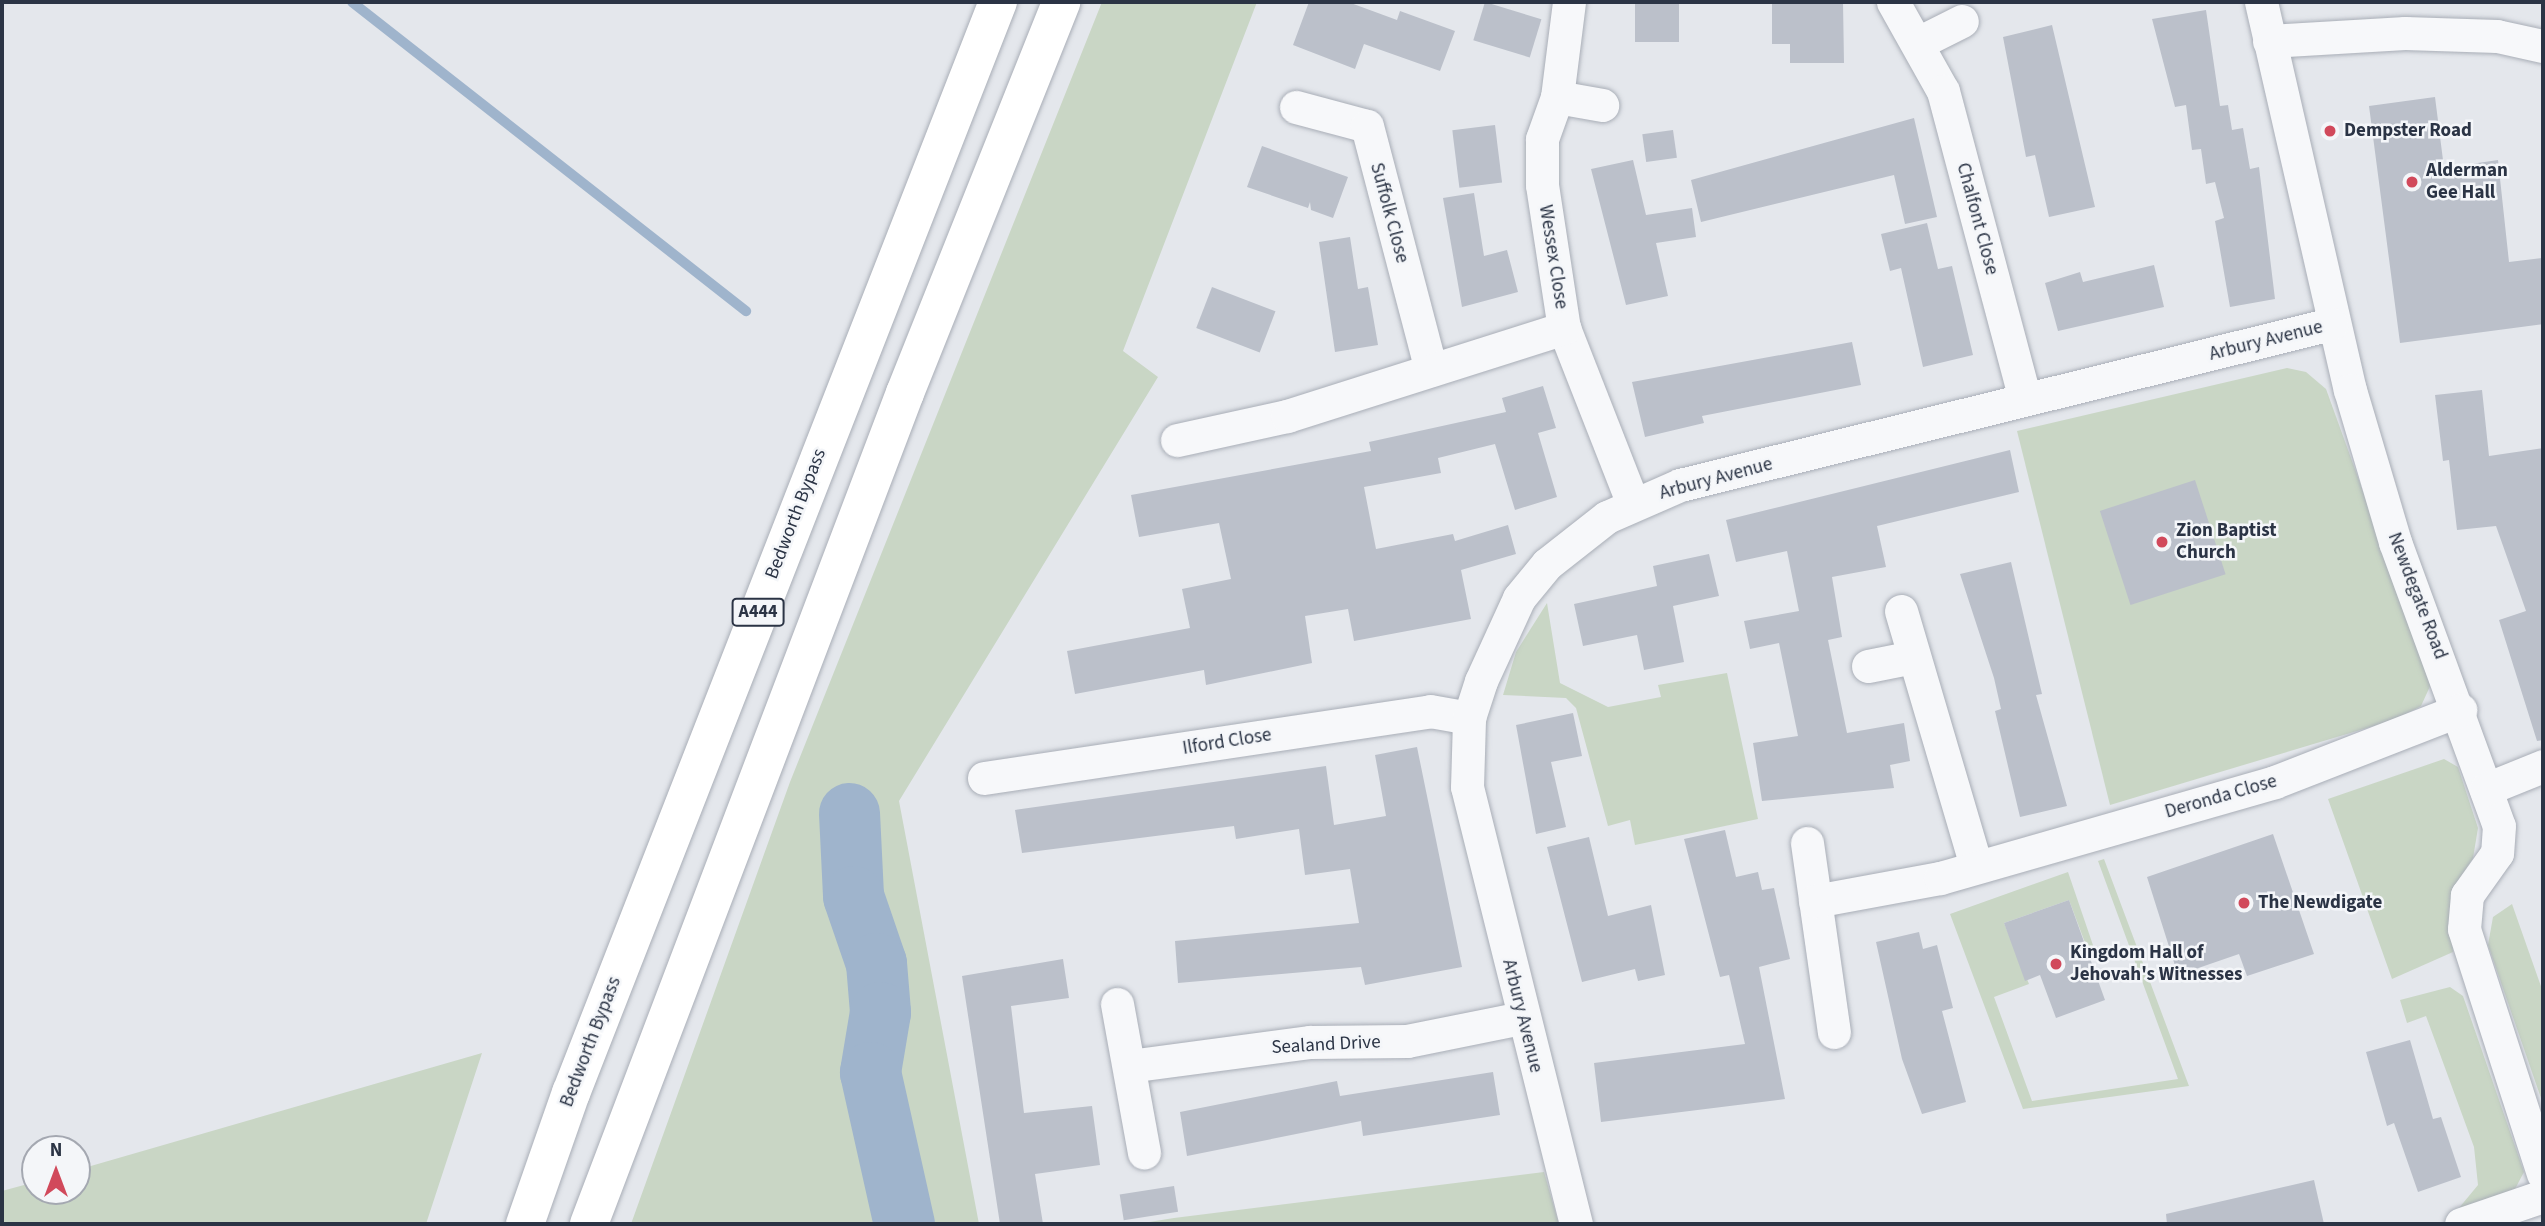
<!DOCTYPE html>
<style>
body{margin:0}
#map{position:relative;width:2545px;height:1226px;overflow:hidden;background:#e4e7ec;font-family:"Source Sans 3",sans-serif}
div>[style]{position:absolute}
[style*='--x']{left:calc(var(--x)*1px);top:calc(var(--y)*1px);width:calc(var(--w)*1px);rotate:calc(var(--a)*1deg)}
.green>*{inset:0;background:#c9d6c5}
.stream>*{height:10px;margin:-5px;padding:0 5px;transform-origin:5px;border-radius:5px;background:#9fb4cc}
.river>*{height:61px;margin:-30.5px;padding:0 30.5px;transform-origin:30.5px;border-radius:30.5px;background:#9fb4cc}
.building>*{inset:0;background:#bbc0ca;transform-origin:0 0}
.roads{filter:drop-shadow(0 0 2px #a9aeb7) drop-shadow(0 0 2px #a9aeb7)}
.minor>*{height:33px;margin:-16.5px;padding:0 16.5px;transform-origin:16.5px;border-radius:16.5px;background:#f7f8fa}
.trunk>*{height:38px;margin:-19px;padding:0 19px;transform-origin:19px;border-radius:19px;background:#fff}
.dots>*{width:19px;height:19px;translate:-50% -50%;box-sizing:border-box;border:4px solid #f4f6f9;border-radius:50%}
span{translate:-50% -50%;white-space:nowrap;text-align:center;line-height:1.15;-webkit-text-stroke:5px #f4f6f9;paint-order:stroke}
.shield-label span{padding:2px 5px;background:#f4f6f9;border:2px solid;border-radius:5px;-webkit-text-stroke-width:0}
.shield-label{font-size:18px;color:#2b3445;font-weight:700}
.poi-label{font-size:19px;color:#2b3445;font-weight:700}
.left{translate:0 -50%;text-align:left}
.street-label{font-size:19px;color:#2b3445}
.frame{position:absolute;inset:0;border:4px solid #2b3445;pointer-events:none}
.north{position:absolute;left:21px;top:1135px;width:70px;height:70px;box-sizing:border-box;background:#f4f6f9;border:2px solid #a4a8b1;border-radius:50%;rotate:0deg;font-size:19px;font-weight:700;line-height:28px;text-align:center;color:#2b3445}
.north::after{content:'';display:block;margin:auto;width:24px;height:32px;background:#d1495b;clip-path:polygon(50% 0,100% 100%,50% 72%,0 100%)}
</style>
<div id="map">
<div class="green">
<div style="clip-path:polygon(1102px 2px,1257px 2px,1123px 351px,1158px 377px,899px 801px,979px 1224px,631px 1224px,790px 782px)"></div>
<div style="clip-path:polygon(2287px 368px,2306px 372px,2326px 389px,2432px 682px,2421px 706px,2397px 719px,2110px 805px,2017px 431px)"></div>
<div style="clip-path:polygon(1547px 603px,1560px 683px,1608px 707px,1661px 697px,1658px 685px,1727px 673px,1758px 819px,1635px 845px,1630px 820px,1608px 826px,1576px 708px,1566px 698px,1503px 695px,1516px 652px)"></div>
<div style="clip-path:polygon(2444px 759px,2458px 767px,2478px 828px,2473px 858px,2453px 889px,2453px 952px,2392px 979px,2328px 799px)"></div>
<div style="clip-path:polygon(2104px 859px,2189px 1086px,2023px 1109px,1950px 914px,2068px 872px,2096px 954px,2090px 956px,2069px 900px,2004px 923px,2029px 984px,1994px 997px,2032px 1101px,2178px 1079px,2098px 861px)"></div>
<div style="clip-path:polygon(2512px 904px,2543px 992px,2543px 1104px,2488px 945px,2493px 917px)"></div>
<div style="clip-path:polygon(2450px 987px,2463px 996px,2524px 1172px,2514px 1191px,2459px 1208px,2478px 1185px,2474px 1147px,2426px 1016px,2407px 1023px,2400px 1000px)"></div>
<div style="clip-path:polygon(482px 1053px,426px 1224px,2px 1224px,2px 1191px,35px 1182px,35px 1191px,77px 1191px,77px 1170px)"></div>
<div style="clip-path:polygon(1544px 1172px,1559px 1224px,1137px 1224px,1174px 1218px)"></div>
</div>
<div class="stream">
<div style="--x:352;--y:2;--w:501;--a:38.11"></div>
</div>
<div class="river">
<div style="--x:849;--y:813;--w:83;--a:87.2"></div>
<div style="--x:853;--y:896;--w:71;--a:71.1"></div>
<div style="--x:876;--y:963;--w:49;--a:85.3"></div>
<div style="--x:880;--y:1012;--w:61;--a:99.5"></div>
<div style="--x:870;--y:1072;--w:156;--a:77.4"></div>
</div>
<div class="building">
<div style="clip-path:polygon(1309px 2px,1348px 2px,1397px 20px,1400px 11px,1455px 31px,1440px 71px,1364px 44px,1355px 69px,1293px 45px)"></div>
<div style="left:1485px;top:2px;width:59px;height:40px;rotate:17deg"></div>
<div style="left:1635px;top:2px;width:44px;height:40px"></div>
<div style="clip-path:polygon(1772px 2px,1843px 2px,1844px 63px,1790px 63px,1790px 44px,1772px 44px)"></div>
<div style="clip-path:polygon(2206px 10px,2220px 106px,2228px 105px,2232px 130px,2243px 128px,2250px 169px,2259px 167px,2275px 299px,2230px 307px,2215px 221px,2224px 218px,2215px 182px,2206px 184px,2201px 149px,2192px 150px,2186px 105px,2175px 107px,2152px 19px)"></div>
<div style="clip-path:polygon(2052px 25px,2095px 207px,2049px 217px,2035px 155px,2026px 157px,2003px 37px)"></div>
<div style="clip-path:polygon(2435px 97px,2444px 168px,2498px 160px,2509px 262px,2543px 258px,2543px 324px,2400px 343px,2369px 106px)"></div>
<div style="clip-path:polygon(1914px 118px,1937px 217px,1905px 224px,1894px 175px,1701px 222px,1691px 180px)"></div>
<div style="left:1495px;top:125px;width:58px;height:43px;rotate:83deg"></div>
<div style="left:1673px;top:130px;width:28px;height:31px;rotate:82deg"></div>
<div style="clip-path:polygon(1262px 146px,1348px 177px,1333px 218px,1311px 210px,1310px 202px,1308px 208px,1247px 187px)"></div>
<div style="clip-path:polygon(1633px 160px,1646px 215px,1692px 208px,1696px 237px,1656px 243px,1668px 296px,1626px 305px,1591px 169px)"></div>
<div style="clip-path:polygon(1474px 193px,1484px 256px,1507px 250px,1518px 292px,1462px 307px,1443px 198px)"></div>
<div style="clip-path:polygon(1927px 223px,1938px 269px,1952px 266px,1973px 355px,1923px 367px,1901px 268px,1890px 271px,1881px 234px)"></div>
<div style="clip-path:polygon(1350px 237px,1358px 289px,1368px 287px,1378px 345px,1335px 352px,1319px 242px)"></div>
<div style="clip-path:polygon(2154px 265px,2164px 307px,2058px 331px,2045px 283px,2080px 272px,2083px 282px)"></div>
<div style="left:1212px;top:287px;width:68px;height:44px;rotate:21deg"></div>
<div style="clip-path:polygon(1852px 342px,1861px 385px,1702px 416px,1704px 423px,1645px 437px,1632px 382px)"></div>
<div style="clip-path:polygon(1543px 386px,1556px 428px,1538px 433px,1557px 497px,1515px 510px,1495px 444px,1438px 458px,1441px 473px,1364px 487px,1376px 549px,1453px 534px,1455px 541px,1508px 525px,1516px 554px,1461px 570px,1471px 619px,1354px 641px,1348px 609px,1305px 616px,1312px 663px,1206px 685px,1204px 670px,1075px 694px,1067px 651px,1190px 628px,1182px 589px,1231px 579px,1219px 523px,1139px 537px,1131px 495px,1371px 451px,1369px 442px,1506px 412px,1502px 398px)"></div>
<div style="clip-path:polygon(2482px 390px,2489px 456px,2543px 448px,2543px 740px,2537px 741px,2499px 620px,2526px 611px,2496px 526px,2457px 530px,2449px 460px,2443px 461px,2435px 395px)"></div>
<div style="clip-path:polygon(2010px 450px,2019px 492px,1877px 526px,1886px 567px,1832px 577px,1842px 637px,1828px 640px,1847px 733px,1904px 723px,1910px 761px,1890px 765px,1894px 788px,1762px 801px,1753px 743px,1798px 736px,1779px 643px,1750px 649px,1744px 621px,1799px 611px,1787px 551px,1736px 562px,1726px 520px)"></div>
<div style="left:2195px;top:480px;width:99px;height:100px;rotate:72deg"></div>
<div style="clip-path:polygon(1709px 554px,1719px 596px,1673px 606px,1684px 662px,1644px 670px,1637px 635px,1583px 646px,1574px 604px,1657px 586px,1653px 566px)"></div>
<div style="clip-path:polygon(2011px 562px,2042px 694px,2036px 695px,2067px 806px,2020px 817px,1995px 711px,2001px 709px,1994px 678px,1960px 574px)"></div>
<div style="clip-path:polygon(1573px 713px,1582px 756px,1551px 762px,1566px 827px,1536px 834px,1516px 725px)"></div>
<div style="clip-path:polygon(1417px 747px,1462px 967px,1365px 985px,1361px 967px,1178px 983px,1175px 941px,1359px 923px,1350px 869px,1305px 875px,1299px 829px,1236px 839px,1234px 826px,1022px 853px,1015px 810px,1326px 766px,1334px 825px,1386px 816px,1375px 755px)"></div>
<div style="clip-path:polygon(1725px 830px,1736px 877px,1758px 872px,1762px 890px,1774px 888px,1790px 959px,1759px 967px,1785px 1099px,1601px 1122px,1594px 1063px,1745px 1044px,1729px 975px,1720px 977px,1684px 839px)"></div>
<div style="clip-path:polygon(2273px 834px,2314px 954px,2247px 976px,2239px 954px,2178px 975px,2147px 877px)"></div>
<div style="clip-path:polygon(1589px 837px,1608px 916px,1651px 905px,1665px 975px,1638px 981px,1635px 969px,1582px 982px,1547px 847px)"></div>
<div style="clip-path:polygon(2069px 900px,2105px 1000px,2056px 1018px,2040px 975px,2025px 981px,2004px 923px)"></div>
<div style="clip-path:polygon(1919px 932px,1923px 949px,1937px 945px,1953px 1008px,1942px 1011px,1966px 1102px,1922px 1114px,1902px 1059px,1876px 942px)"></div>
<div style="clip-path:polygon(1063px 959px,1069px 998px,1011px 1006px,1024px 1113px,1092px 1106px,1100px 1165px,1035px 1174px,1043px 1224px,1000px 1224px,962px 976px)"></div>
<div style="clip-path:polygon(2410px 1040px,2433px 1119px,2441px 1117px,2461px 1177px,2418px 1192px,2394px 1123px,2387px 1126px,2366px 1052px)"></div>
<div style="clip-path:polygon(1493px 1072px,1500px 1115px,1363px 1136px,1361px 1121px,1187px 1156px,1180px 1112px,1337px 1081px,1340px 1096px)"></div>
<div style="clip-path:polygon(2314px 1180px,2324px 1224px,2167px 1224px,2166px 1214px)"></div>
<div style="left:1174px;top:1186px;width:26px;height:55px;rotate:81deg"></div>
</div>
<div class="roads">
<div class="minor">
<div style="--x:1569;--y:2;--w:96;--a:97.2"></div>
<div style="--x:1557;--y:97;--w:45;--a:109.7"></div>
<div style="--x:1542;--y:139;--w:46;--a:90"></div>
<div style="--x:1542;--y:185;--w:145;--a:81.3"></div>
<div style="--x:1564;--y:328;--w:189;--a:68.6"></div>
<div style="--x:1893;--y:2;--w:102;--a:60.7"></div>
<div style="--x:1943;--y:91;--w:319;--a:75.1"></div>
<div style="--x:2261;--y:2;--w:398;--a:77.1"></div>
<div style="--x:2350;--y:390;--w:159;--a:73.5"></div>
<div style="--x:2395;--y:542;--w:302;--a:69.9"></div>
<div style="--x:2499;--y:826;--w:27;--a:94"></div>
<div style="--x:2497;--y:853;--w:52;--a:125.5"></div>
<div style="--x:2467;--y:895;--w:34;--a:95"></div>
<div style="--x:2464;--y:929;--w:257;--a:72.1"></div>
<div style="--x:2269;--y:41;--w:136;--a:-3.4"></div>
<div style="--x:2405;--y:33;--w:92;--a:1.9"></div>
<div style="--x:2497;--y:36;--w:47;--a:12.3"></div>
<div style="--x:1918;--y:43;--w:49;--a:-26.6"></div>
<div style="--x:1557;--y:97;--w:46;--a:10.1"></div>
<div style="--x:1296;--y:107;--w:73;--a:15"></div>
<div style="--x:1367;--y:126;--w:252;--a:75.3"></div>
<div style="--x:1177;--y:440;--w:113;--a:-12.3"></div>
<div style="--x:1287;--y:416;--w:291;--a:-17.6"></div>
<div style="--x:1901;--y:611;--w:266;--a:73.6"></div>
<div style="--x:1868;--y:666;--w:46;--a:-11.3"></div>
<div style="--x:984;--y:778;--w:451;--a:-8.5"></div>
<div style="--x:1430;--y:711;--w:40;--a:10"></div>
<div style="--x:2486;--y:789;--w:61;--a:-22"></div>
<div style="--x:1807;--y:843;--w:191;--a:81.9"></div>
<div style="--x:1815;--y:901;--w:127;--a:-10.4"></div>
<div style="--x:1940;--y:878;--w:348;--a:-16"></div>
<div style="--x:2275;--y:782;--w:199;--a:-21.3"></div>
<div style="--x:1117;--y:1004;--w:151;--a:79.7"></div>
<div style="--x:1129;--y:1066;--w:183;--a:-7.6"></div>
<div style="--x:1310;--y:1042;--w:97;--a:-0.6"></div>
<div style="--x:1407;--y:1041;--w:116;--a:-11.4"></div>
<div style="--x:1576;--y:1224;--w:450;--a:-104"></div>
<div style="--x:1467;--y:787;--w:69;--a:-88.3"></div>
<div style="--x:1469;--y:718;--w:39;--a:-72"></div>
<div style="--x:1481;--y:681;--w:91;--a:-65.4"></div>
<div style="--x:1519;--y:598;--w:44;--a:-50.5"></div>
<div style="--x:1547;--y:564;--w:76;--a:-38.1"></div>
<div style="--x:1607;--y:517;--w:80;--a:-23.7"></div>
<div style="--x:1680;--y:485;--w:671;--a:-13.89"></div>
<div style="--x:2461;--y:1224;--w:87;--a:-18.9"></div>
</div>
<div class="trunk">
<div style="--x:525;--y:1224;--w:139;--a:-70.7"></div>
<div style="--x:571;--y:1093;--w:1172;--a:-68.63"></div>
<div style="--x:589;--y:1224;--w:889;--a:-69.18"></div>
<div style="--x:905;--y:393;--w:421;--a:-68.2"></div>
</div>
</div>
<div class="dots">
<div style="left:2330px;top:131px;background:#d1495b"></div>
<div style="left:2412px;top:182px;background:#d1495b"></div>
<div style="left:2162px;top:542px;background:#d1495b"></div>
<div style="left:2244px;top:903px;background:#d1495b"></div>
<div style="left:2056px;top:964px;background:#d1495b"></div>
</div>
<div class="shield-label">
<span style="left:758px;top:612px">A444</span>
</div>
<div class="poi-label">
<span class="left" style="left:2344px;top:131px">Dempster Road</span>
<span class="left" style="left:2426px;top:182px">Alderman<br>Gee Hall</span>
<span class="left" style="left:2176px;top:542px">Zion Baptist<br>Church</span>
<span class="left" style="left:2258px;top:903px">The Newdigate</span>
<span class="left" style="left:2070px;top:964px">Kingdom Hall of<br>Jehovah's Witnesses</span>
</div>
<div class="street-label">
<span style="left:1389px;top:213px;rotate:75deg">Suffolk Close</span>
<span style="left:1977px;top:219px;rotate:75deg">Chalfont Close</span>
<span style="left:1553px;top:257px;rotate:81deg">Wessex Close</span>
<span style="left:2266px;top:341px;rotate:-14deg">Arbury Avenue</span>
<span style="left:1716px;top:479px;rotate:-15deg">Arbury Avenue</span>
<span style="left:796px;top:514px;rotate:-69deg">Bedworth Bypass</span>
<span style="left:2417px;top:596px;rotate:69deg">Newdegate Road</span>
<span style="left:1227px;top:742px;rotate:-9deg">Ilford Close</span>
<span style="left:2221px;top:797px;rotate:-16deg">Deronda Close</span>
<span style="left:1522px;top:1016px;rotate:76deg">Arbury Avenue</span>
<span style="left:591px;top:1042px;rotate:-69deg">Bedworth Bypass</span>
<span style="left:1326px;top:1045px;rotate:-3deg">Sealand Drive</span>
</div>
<div class="frame"></div>
<div class="north">N</div>
</div>
